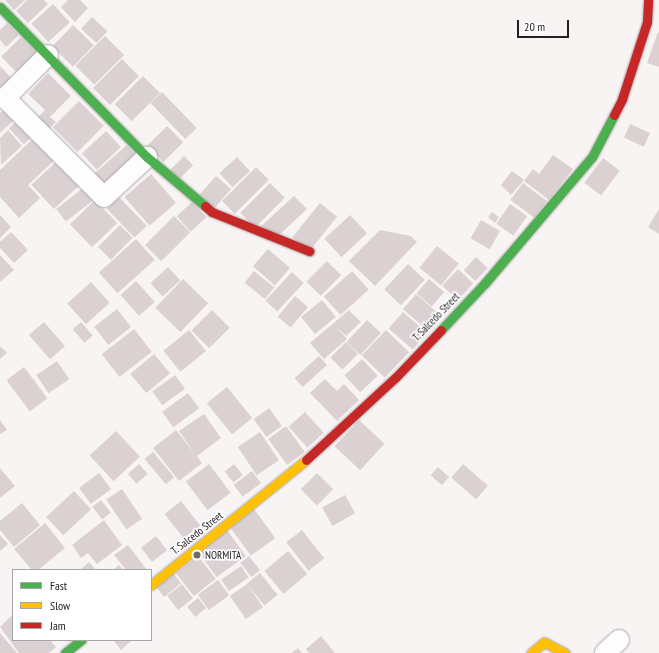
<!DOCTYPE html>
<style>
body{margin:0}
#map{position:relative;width:659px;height:653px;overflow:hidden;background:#f9f4f4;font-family:"PT Sans Narrow",sans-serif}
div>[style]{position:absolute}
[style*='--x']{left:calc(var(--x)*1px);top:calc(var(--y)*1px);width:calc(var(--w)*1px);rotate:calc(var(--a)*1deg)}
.building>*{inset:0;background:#dbd1d2;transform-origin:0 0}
.roads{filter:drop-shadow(0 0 1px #ada8a9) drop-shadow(0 0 1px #ada8a9)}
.street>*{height:20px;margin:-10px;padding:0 10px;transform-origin:10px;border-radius:10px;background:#fefdfd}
.fast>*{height:9px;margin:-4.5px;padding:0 4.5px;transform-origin:4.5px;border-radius:4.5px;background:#4caf50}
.slow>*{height:9px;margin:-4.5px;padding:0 4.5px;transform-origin:4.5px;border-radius:4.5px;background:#ffc107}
.jam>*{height:9px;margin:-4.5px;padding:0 4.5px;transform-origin:4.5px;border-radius:4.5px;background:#c62828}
.dots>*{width:11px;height:11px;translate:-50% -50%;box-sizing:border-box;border:2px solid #fff;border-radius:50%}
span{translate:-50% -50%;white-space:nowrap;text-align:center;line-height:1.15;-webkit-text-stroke:3px #fff;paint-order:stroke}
.street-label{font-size:11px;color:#242020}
.poi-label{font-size:11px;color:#242020}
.left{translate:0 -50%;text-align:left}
.legend{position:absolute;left:12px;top:569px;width:140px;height:72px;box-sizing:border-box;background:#fff;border:1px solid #a7a6a6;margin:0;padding:5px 7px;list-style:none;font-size:12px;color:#242020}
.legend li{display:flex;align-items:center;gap:8px;height:20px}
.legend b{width:20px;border:1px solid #a7a6a6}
.scale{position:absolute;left:517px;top:20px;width:52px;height:18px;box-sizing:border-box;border:2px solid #242020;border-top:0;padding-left:5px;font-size:12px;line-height:14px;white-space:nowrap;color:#242020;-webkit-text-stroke:3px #fff;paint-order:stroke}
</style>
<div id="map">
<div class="building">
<div style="clip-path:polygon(5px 0,25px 0,14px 10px)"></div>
<div style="clip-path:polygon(27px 0,44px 0,48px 4px,28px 23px,16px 11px)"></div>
<div style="clip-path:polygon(68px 0,80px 0,88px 8px,75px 22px,61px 7px)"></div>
<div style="left:53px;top:4px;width:25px;height:29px;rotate:48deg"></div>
<div style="left:92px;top:17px;width:21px;height:16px;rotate:43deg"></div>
<div style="clip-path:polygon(7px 23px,19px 35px,6px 47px,0 40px,0 30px)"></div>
<div style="left:73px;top:25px;width:29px;height:30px;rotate:44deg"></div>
<div style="clip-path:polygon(658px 32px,659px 33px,659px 67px,647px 63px)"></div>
<div style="left:105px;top:36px;width:27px;height:42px;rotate:45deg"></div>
<div style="left:21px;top:37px;width:31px;height:28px;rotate:45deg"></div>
<div style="left:122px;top:59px;width:24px;height:41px;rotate:45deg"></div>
<div style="clip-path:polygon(0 66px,17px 84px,0 97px)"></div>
<div style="clip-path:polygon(48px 73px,71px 96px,50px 117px,56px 122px,47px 131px,35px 120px,45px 110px,28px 94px)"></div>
<div style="left:143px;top:76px;width:24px;height:40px;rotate:45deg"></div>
<div style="left:162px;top:92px;width:50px;height:16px;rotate:46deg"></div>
<div style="left:79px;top:101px;width:35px;height:37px;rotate:45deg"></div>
<div style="clip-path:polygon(4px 110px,14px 120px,0 133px,0 113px)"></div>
<div style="left:22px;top:116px;width:22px;height:18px;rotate:47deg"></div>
<div style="left:630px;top:124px;width:22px;height:15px;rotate:24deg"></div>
<div style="left:167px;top:126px;width:23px;height:28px;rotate:45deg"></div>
<div style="clip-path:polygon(8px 130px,22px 146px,1px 165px,0 138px)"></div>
<div style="left:106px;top:131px;width:22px;height:33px;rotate:47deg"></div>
<div style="clip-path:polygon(39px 133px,60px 155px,28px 185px,40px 198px,19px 218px,0 197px,0 170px)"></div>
<div style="left:127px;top:145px;width:20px;height:49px;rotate:49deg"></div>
<div style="clip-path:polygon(553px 155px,573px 169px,549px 200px,524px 181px,533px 169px,539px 174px)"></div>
<div style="left:184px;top:156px;width:13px;height:20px;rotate:45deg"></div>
<div style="left:237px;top:157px;width:19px;height:24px;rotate:47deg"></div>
<div style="left:603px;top:158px;width:21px;height:31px;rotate:37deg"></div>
<div style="left:57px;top:161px;width:33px;height:35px;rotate:47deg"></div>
<div style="left:256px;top:167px;width:18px;height:48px;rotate:45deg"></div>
<div style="clip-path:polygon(512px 171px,524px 180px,511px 195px,501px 185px)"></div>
<div style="left:151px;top:174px;width:38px;height:35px;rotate:49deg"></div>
<div style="left:216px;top:176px;width:20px;height:25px;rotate:41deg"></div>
<div style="left:270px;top:183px;width:21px;height:42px;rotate:45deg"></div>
<div style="left:523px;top:183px;width:30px;height:21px;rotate:37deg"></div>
<div style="left:83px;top:188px;width:16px;height:34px;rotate:52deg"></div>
<div style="clip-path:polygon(294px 196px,307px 209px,277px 237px,258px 229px)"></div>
<div style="left:119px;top:197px;width:40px;height:17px;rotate:46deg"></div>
<div style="left:95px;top:200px;width:32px;height:35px;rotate:46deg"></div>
<div style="left:192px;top:202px;width:21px;height:21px;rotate:47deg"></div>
<div style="left:320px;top:203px;width:22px;height:44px;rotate:39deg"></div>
<div style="left:510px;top:204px;width:21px;height:24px;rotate:35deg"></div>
<div style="clip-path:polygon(659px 209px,659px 234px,648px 227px)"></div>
<div style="clip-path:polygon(492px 212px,499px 217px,495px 223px,488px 217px)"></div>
<div style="clip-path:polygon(0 215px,11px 227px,0 238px)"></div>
<div style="left:350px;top:215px;width:25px;height:35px;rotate:47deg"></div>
<div style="left:174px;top:216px;width:23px;height:41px;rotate:45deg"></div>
<div style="left:481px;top:220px;width:22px;height:21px;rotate:30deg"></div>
<div style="left:120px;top:225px;width:18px;height:31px;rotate:45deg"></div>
<div style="clip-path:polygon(380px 230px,411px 236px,417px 242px,375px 286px,349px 261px)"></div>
<div style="clip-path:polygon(11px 232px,28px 250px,14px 263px,0 248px,0 242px)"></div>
<div style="left:136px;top:239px;width:28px;height:50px;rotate:48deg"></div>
<div style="left:437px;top:246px;width:28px;height:28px;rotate:39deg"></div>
<div style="left:268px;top:249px;width:29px;height:23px;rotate:41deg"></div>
<div style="clip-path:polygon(0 255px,14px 270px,0 282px)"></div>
<div style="left:476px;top:257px;width:16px;height:18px;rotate:43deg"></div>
<div style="left:327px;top:261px;width:20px;height:29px;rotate:45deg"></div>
<div style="left:408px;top:264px;width:23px;height:35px;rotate:43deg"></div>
<div style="left:168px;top:267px;width:18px;height:24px;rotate:47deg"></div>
<div style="left:458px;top:269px;width:21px;height:23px;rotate:43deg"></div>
<div style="left:254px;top:271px;width:26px;height:15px;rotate:39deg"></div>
<div style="left:352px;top:271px;width:25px;height:38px;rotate:48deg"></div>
<div style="left:292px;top:272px;width:16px;height:39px;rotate:43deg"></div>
<div style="left:183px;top:279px;width:35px;height:40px;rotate:44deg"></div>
<div style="left:429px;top:279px;width:20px;height:19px;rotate:41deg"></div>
<div style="left:136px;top:281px;width:28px;height:21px;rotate:48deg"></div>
<div style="left:91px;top:282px;width:28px;height:32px;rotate:48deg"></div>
<div style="left:416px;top:294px;width:35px;height:20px;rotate:41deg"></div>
<div style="left:295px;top:296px;width:17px;height:27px;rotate:40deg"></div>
<div style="left:322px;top:300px;width:22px;height:27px;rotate:51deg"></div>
<div style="left:117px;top:309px;width:23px;height:29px;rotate:52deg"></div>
<div style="left:212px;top:310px;width:25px;height:29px;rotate:45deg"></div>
<div style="clip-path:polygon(349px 310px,361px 322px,346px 336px,336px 327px,347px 339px,324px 359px,310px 343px)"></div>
<div style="left:403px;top:312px;width:32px;height:22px;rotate:41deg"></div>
<div style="left:367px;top:320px;width:19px;height:30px;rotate:43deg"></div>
<div style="left:44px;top:322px;width:32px;height:20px;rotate:49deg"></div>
<div style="left:81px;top:322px;width:18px;height:11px;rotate:49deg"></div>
<div style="left:134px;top:329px;width:29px;height:41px;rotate:52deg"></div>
<div style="left:189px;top:330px;width:27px;height:33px;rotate:51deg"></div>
<div style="left:386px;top:330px;width:32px;height:35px;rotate:44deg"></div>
<div style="left:346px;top:342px;width:17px;height:22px;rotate:45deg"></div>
<div style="clip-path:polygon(0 346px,7px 353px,0 359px)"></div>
<div style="left:154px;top:354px;width:25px;height:31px;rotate:50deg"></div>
<div style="left:319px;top:356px;width:12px;height:33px;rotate:48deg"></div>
<div style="left:362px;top:359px;width:23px;height:24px;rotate:47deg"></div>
<div style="left:57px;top:361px;width:22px;height:25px;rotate:56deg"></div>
<div style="left:24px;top:367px;width:39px;height:22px;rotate:53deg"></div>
<div style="left:175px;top:375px;width:17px;height:28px;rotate:54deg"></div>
<div style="clip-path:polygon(325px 379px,337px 391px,344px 384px,359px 400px,337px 421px,310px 393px)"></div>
<div style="left:227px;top:387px;width:40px;height:26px;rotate:51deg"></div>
<div style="left:188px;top:393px;width:19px;height:32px;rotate:54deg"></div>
<div style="left:269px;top:408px;width:22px;height:19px;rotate:54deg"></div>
<div style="left:305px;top:412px;width:28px;height:22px;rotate:48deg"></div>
<div style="clip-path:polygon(204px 414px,221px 438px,197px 456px,202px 463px,179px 481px,153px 448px,176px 430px,195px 454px,179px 431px)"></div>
<div style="clip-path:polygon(0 420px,7px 430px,0 434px)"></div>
<div style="left:359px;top:420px;width:35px;height:36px;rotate:43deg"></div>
<div style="left:286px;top:426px;width:32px;height:22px;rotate:54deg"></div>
<div style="left:116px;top:431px;width:35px;height:36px;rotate:47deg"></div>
<div style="left:260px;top:432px;width:34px;height:27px;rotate:56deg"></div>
<div style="left:153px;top:452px;width:33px;height:11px;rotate:50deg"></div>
<div style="left:139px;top:464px;width:13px;height:15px;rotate:48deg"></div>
<div style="left:209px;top:464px;width:36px;height:29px;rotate:53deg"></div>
<div style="left:234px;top:464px;width:14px;height:12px;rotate:51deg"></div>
<div style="left:463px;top:464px;width:33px;height:18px;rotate:41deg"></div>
<div style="left:438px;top:467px;width:15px;height:11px;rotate:42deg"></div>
<div style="clip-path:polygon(0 468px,15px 486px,0 498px)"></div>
<div style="left:252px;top:471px;width:15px;height:23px;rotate:53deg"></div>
<div style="left:99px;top:473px;width:20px;height:25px;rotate:53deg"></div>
<div style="left:317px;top:473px;width:23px;height:23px;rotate:45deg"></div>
<div style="left:122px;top:489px;width:36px;height:19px;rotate:56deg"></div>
<div style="left:74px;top:491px;width:25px;height:38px;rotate:47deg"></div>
<div style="left:345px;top:495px;width:21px;height:26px;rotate:61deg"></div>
<div style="left:101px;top:500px;width:16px;height:11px;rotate:52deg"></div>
<div style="left:181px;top:501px;width:31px;height:21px;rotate:52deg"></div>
<div style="clip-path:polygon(22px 503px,40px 525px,14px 547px,0 530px,0 521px)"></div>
<div style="left:254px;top:509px;width:36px;height:30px;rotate:54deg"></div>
<div style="clip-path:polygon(104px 520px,122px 545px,97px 564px,88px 553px,81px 558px,72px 545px)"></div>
<div style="clip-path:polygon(45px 523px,65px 548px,38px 570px,32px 570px,14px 549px)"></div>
<div style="left:227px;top:530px;width:32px;height:36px;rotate:54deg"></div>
<div style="left:302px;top:530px;width:36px;height:20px;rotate:52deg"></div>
<div style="clip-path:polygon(0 535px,8px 544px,0 551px)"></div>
<div style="left:156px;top:536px;width:18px;height:19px;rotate:52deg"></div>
<div style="clip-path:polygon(128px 545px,147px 570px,126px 570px,114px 555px)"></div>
<div style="left:288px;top:551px;width:30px;height:31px;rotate:50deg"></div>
<div style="left:198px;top:556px;width:29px;height:28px;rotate:52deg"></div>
<div style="left:249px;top:556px;width:18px;height:11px;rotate:52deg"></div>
<div style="clip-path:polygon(89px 562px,96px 570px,80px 570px)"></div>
<div style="clip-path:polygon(119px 565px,123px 570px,113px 570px)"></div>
<div style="left:241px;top:566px;width:14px;height:24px;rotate:56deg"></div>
<div style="left:173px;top:573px;width:13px;height:22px;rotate:51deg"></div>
<div style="left:260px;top:573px;width:28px;height:17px;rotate:51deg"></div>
<div style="left:218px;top:580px;width:19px;height:25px;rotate:54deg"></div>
<div style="left:182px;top:584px;width:18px;height:19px;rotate:52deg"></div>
<div style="left:247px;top:584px;width:28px;height:21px;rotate:55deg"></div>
<div style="left:198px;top:598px;width:13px;height:14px;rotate:51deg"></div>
<div style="clip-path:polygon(13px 614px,13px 640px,50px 640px,56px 647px,49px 653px,19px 653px,0 627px)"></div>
<div style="clip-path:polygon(0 633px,17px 653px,0 653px)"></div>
<div style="clip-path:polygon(321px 636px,335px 653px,309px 653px,306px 649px)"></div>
<div style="clip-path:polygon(113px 640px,132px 640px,121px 650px)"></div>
<div style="clip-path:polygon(298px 648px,302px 653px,291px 653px)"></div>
</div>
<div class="roads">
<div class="street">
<div style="--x:48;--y:55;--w:61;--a:135"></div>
<div style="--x:5;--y:98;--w:140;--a:45"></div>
<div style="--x:104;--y:197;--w:59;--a:-42.9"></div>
<div style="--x:605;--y:653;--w:19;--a:-43"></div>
</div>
<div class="fast">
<div style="--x:0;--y:7;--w:210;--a:45.6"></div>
<div style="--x:147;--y:157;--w:76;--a:40.2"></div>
<div style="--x:441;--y:330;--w:64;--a:-46.9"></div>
<div style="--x:485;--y:283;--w:165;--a:-49.7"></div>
<div style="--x:592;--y:157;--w:47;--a:-62.4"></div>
<div style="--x:65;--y:653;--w:21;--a:-39"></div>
</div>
<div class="slow">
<div style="--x:151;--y:585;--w:199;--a:-38.9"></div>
<div style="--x:531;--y:653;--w:17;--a:-40"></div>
<div style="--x:544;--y:642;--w:24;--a:28"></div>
</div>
<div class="jam">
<div style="--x:614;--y:115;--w:18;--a:-63"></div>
<div style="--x:622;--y:99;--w:81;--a:-72"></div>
<div style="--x:647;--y:22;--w:22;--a:-87"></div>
<div style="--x:205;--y:206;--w:9;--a:41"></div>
<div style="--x:212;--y:212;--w:105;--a:21.9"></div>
<div style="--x:306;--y:460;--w:122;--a:-42.7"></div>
<div style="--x:396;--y:377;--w:65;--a:-46.2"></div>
</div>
</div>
<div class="dots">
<div style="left:197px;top:555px;background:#6f6a6a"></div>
</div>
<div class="street-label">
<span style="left:436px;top:317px;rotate:-46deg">T. Salcedo Street</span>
<span style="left:197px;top:533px;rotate:-38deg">T. Salcedo Street</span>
</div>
<div class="poi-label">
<span class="left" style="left:205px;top:555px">NORMITA</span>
</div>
<ul class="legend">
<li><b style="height:5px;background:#4caf50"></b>Fast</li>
<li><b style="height:5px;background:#ffc107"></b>Slow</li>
<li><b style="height:5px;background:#c62828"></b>Jam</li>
</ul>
<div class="scale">20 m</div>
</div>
